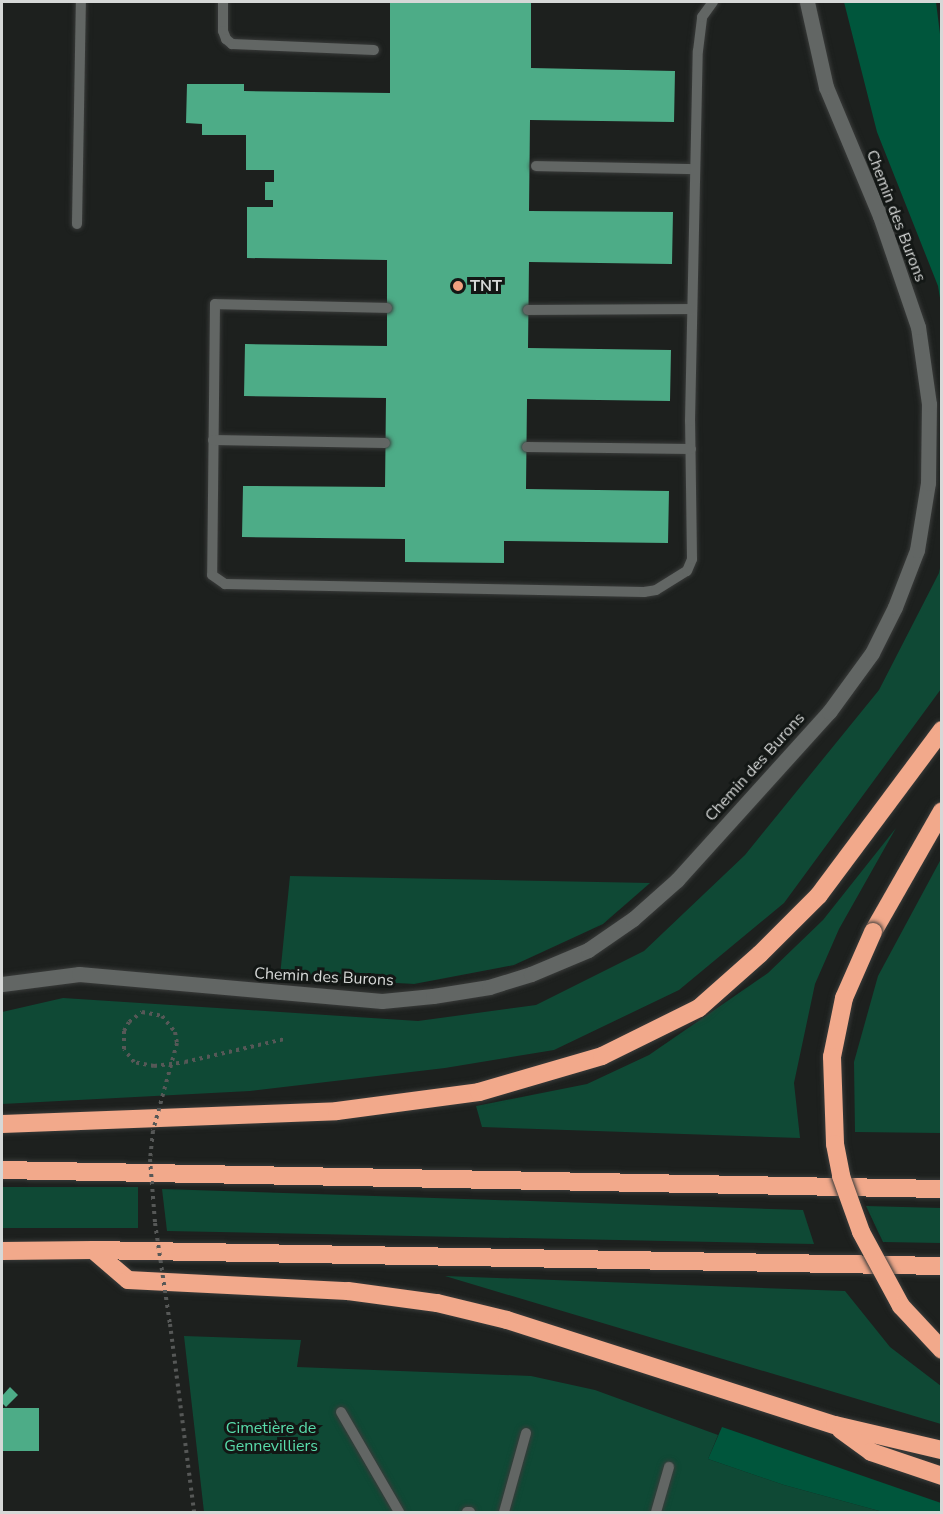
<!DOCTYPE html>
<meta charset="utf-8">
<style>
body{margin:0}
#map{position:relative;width:943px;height:1514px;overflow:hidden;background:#1d201e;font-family:"Nunito Sans",sans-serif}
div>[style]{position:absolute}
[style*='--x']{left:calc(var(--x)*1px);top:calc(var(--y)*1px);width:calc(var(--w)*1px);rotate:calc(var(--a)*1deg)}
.green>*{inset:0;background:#0f4935;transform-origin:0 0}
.forest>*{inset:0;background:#00563c}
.building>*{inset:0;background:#4dac87;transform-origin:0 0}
.path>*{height:4px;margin-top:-2px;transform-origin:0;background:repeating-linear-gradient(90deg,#565857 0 3px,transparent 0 7.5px)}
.roads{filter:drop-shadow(0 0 2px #393b3a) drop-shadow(0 0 2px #393b3a)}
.service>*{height:10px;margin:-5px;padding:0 5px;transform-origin:5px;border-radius:5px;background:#626664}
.minor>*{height:15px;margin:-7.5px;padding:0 7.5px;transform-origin:7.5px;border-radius:7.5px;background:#626664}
.motorway>*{height:18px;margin:-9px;padding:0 9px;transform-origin:9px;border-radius:9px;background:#f2a98b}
.path-bridge>*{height:4px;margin-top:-2px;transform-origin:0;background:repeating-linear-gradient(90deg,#565857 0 3px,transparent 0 7.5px)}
.bridges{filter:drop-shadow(0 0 2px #393b3a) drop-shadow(0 0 2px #393b3a)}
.motorway-bridge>*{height:18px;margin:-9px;padding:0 9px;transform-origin:9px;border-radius:9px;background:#f2a98b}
.dots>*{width:16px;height:16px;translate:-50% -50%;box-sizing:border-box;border:3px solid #131715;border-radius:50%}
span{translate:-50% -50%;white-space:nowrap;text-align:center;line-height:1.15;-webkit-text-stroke:6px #131715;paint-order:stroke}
.street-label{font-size:16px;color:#d6d8d7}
.poi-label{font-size:16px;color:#d6d8d7;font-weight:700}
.left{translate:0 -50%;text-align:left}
.park-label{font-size:16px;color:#59dcab}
.frame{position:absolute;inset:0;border:3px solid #d6d8d7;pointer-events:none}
</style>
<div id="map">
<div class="green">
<div style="clip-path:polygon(941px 563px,941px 689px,784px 903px,679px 990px,554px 1050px,445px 1068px,250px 1091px,2px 1104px,2px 1012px,63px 998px,418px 1021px,536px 1005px,644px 951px,745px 855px,879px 690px,939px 573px)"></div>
<div style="clip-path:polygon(896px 828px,839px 929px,815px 984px,794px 1083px,800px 1138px,482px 1127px,476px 1106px,587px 1084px,649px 1055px,768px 973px,823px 920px)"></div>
<div style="clip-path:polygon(941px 859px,941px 1133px,855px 1132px,854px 1062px,878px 976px)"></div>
<div style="clip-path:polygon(290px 876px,650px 883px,603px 924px,514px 965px,414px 984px,280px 976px)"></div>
<div style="left:2px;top:1187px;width:136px;height:41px"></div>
<div style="clip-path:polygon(162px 1189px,803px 1210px,814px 1244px,167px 1231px)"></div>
<div style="clip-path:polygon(866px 1206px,941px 1208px,941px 1243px,883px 1242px)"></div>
<div style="clip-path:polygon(445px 1276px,845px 1291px,890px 1347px,941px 1386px,941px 1424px)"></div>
<div style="clip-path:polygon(184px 1336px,301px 1340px,297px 1367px,531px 1376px,595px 1390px,718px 1435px,708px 1459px,784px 1485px,883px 1512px,204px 1512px)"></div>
</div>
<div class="forest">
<div style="clip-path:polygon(844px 2px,936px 2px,942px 50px,941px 304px,938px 286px,877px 132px)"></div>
<div style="clip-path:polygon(722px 1427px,941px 1503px,941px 1512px,883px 1512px,784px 1485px,708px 1459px)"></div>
</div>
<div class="building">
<div style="clip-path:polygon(390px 2px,531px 2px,531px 68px,675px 71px,674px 122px,530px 120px,529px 211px,673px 212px,672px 264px,529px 262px,528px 348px,671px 350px,670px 401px,527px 399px,526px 489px,669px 491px,668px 543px,504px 541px,504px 563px,405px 562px,405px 539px,242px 537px,243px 486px,385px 487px,386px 398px,244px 396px,245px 344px,387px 346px,387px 260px,247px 258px,247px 207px,273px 207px,273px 200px,265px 200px,265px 182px,274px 182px,274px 170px,246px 170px,246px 135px,202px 135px,202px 124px,186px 123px,187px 84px,244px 84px,244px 91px,390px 93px)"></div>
<div style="clip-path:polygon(10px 1387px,18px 1395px,6px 1407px,2px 1403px,2px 1396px)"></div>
<div style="left:2px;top:1408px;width:37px;height:43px"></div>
</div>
<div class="path">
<div style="--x:154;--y:1066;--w:31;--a:-7"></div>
<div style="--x:185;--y:1062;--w:103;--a:-13"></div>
</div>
<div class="roads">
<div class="service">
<div style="--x:223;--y:2;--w:29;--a:90"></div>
<div style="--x:223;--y:31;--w:9;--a:69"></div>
<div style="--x:226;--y:39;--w:8;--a:40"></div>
<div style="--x:232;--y:44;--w:142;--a:2.4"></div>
<div style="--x:536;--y:166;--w:159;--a:1.1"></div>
<div style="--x:77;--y:224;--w:222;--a:-89"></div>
<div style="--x:387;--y:308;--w:172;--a:-178.7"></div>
<div style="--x:215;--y:304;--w:271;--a:90.6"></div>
<div style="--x:212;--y:575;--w:16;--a:35"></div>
<div style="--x:225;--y:584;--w:419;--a:1.1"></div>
<div style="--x:644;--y:592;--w:12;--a:-9"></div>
<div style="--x:656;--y:590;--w:36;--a:-32"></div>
<div style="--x:687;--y:571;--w:13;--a:-67"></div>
<div style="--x:692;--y:559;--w:138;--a:-90.8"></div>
<div style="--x:690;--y:421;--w:370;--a:-88.8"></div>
<div style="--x:698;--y:51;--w:34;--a:-83"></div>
<div style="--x:702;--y:17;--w:19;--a:-54"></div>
<div style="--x:528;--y:310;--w:164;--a:-0.3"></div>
<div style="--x:213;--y:440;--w:172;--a:1"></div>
<div style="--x:527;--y:447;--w:164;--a:0.7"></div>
<div style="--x:341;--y:1412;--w:116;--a:59.9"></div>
<div style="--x:467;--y:1512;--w:3;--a:0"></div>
<div style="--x:504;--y:1512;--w:82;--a:-74.4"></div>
<div style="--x:656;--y:1512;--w:47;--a:-73.9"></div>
</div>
<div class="minor">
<div style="--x:2;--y:984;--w:78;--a:-7.4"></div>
<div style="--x:79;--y:974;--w:304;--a:5.1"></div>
<div style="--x:382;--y:1001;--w:51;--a:-5.6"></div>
<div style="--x:433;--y:996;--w:57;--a:-9.1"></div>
<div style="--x:489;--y:987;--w:44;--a:-17.2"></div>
<div style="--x:531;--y:974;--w:62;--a:-22.8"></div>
<div style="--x:588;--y:950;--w:55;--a:-34.6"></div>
<div style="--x:633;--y:919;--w:59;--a:-41.6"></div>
<div style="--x:677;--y:880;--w:227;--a:-47.9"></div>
<div style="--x:829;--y:712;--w:73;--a:-53.9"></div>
<div style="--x:872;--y:653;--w:51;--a:-63.4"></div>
<div style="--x:895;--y:607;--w:61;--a:-68.9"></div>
<div style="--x:917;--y:550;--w:68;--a:-80.7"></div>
<div style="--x:928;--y:483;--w:79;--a:-89.3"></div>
<div style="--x:929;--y:404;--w:78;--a:-98.1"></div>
<div style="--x:918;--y:327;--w:117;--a:-108.9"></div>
<div style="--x:880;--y:216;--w:140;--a:-112.7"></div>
<div style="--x:826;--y:87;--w:87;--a:-102.6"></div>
</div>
<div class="motorway">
<div style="--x:873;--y:932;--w:139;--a:-60.3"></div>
<div style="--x:2;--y:1124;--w:335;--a:-2.2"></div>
<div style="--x:337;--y:1111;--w:143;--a:-7.6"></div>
<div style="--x:479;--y:1092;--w:128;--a:-16.3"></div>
<div style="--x:602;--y:1056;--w:108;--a:-26.3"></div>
<div style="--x:699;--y:1008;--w:81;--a:-41.5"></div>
<div style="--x:760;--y:954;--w:83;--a:-45"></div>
<div style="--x:819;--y:895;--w:206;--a:-53.3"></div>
<div style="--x:2;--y:1170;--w:940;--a:1.16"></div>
<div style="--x:93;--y:1250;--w:46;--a:40.6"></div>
<div style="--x:128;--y:1280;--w:220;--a:2.9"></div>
<div style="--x:348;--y:1291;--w:90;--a:7.7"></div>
<div style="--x:437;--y:1303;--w:72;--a:13.7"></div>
<div style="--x:507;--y:1320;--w:344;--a:17.8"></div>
<div style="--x:835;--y:1425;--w:110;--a:13.2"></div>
<div style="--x:2;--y:1251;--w:91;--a:-0.6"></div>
<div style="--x:93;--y:1250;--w:849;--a:1.08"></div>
<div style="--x:841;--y:1430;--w:37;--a:36"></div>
<div style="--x:871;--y:1452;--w:75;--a:18.7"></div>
</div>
</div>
<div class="path-bridge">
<div style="--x:154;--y:1066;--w:20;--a:-169"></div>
<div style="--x:134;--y:1062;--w:16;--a:-128"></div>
<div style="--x:124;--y:1049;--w:18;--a:-90"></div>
<div style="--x:124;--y:1031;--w:10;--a:-61"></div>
<div style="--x:129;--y:1022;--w:16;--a:-38"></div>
<div style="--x:142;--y:1012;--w:20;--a:11"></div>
<div style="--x:162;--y:1016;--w:21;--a:51"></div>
<div style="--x:175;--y:1032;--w:11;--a:80"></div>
<div style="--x:177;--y:1043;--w:91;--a:105.3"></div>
<div style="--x:153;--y:1131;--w:28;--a:96"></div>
<div style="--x:150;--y:1159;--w:64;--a:85.5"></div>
<div style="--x:155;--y:1223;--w:102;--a:81.6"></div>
<div style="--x:170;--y:1324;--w:190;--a:82.7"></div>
</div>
<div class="bridges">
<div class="motorway-bridge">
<div style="--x:873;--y:932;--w:72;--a:113.7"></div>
<div style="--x:844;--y:998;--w:60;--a:101.5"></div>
<div style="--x:832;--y:1057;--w:87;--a:88"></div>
<div style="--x:835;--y:1144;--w:33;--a:79"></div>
<div style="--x:841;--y:1176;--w:59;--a:70.3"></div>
<div style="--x:861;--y:1232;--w:84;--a:61.6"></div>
<div style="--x:901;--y:1306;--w:60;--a:47"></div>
</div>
</div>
<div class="dots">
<div style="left:458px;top:286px;background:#f2a07f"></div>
</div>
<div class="street-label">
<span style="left:896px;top:216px;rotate:69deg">Chemin des Burons</span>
<span style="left:755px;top:767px;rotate:-48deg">Chemin des Burons</span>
<span style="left:324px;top:977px;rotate:3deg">Chemin des Burons</span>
</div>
<div class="poi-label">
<span class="left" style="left:470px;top:286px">TNT</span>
</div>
<div class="park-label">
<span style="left:271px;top:1437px">Cimetière de<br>Gennevilliers</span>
</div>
<div class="frame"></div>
</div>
